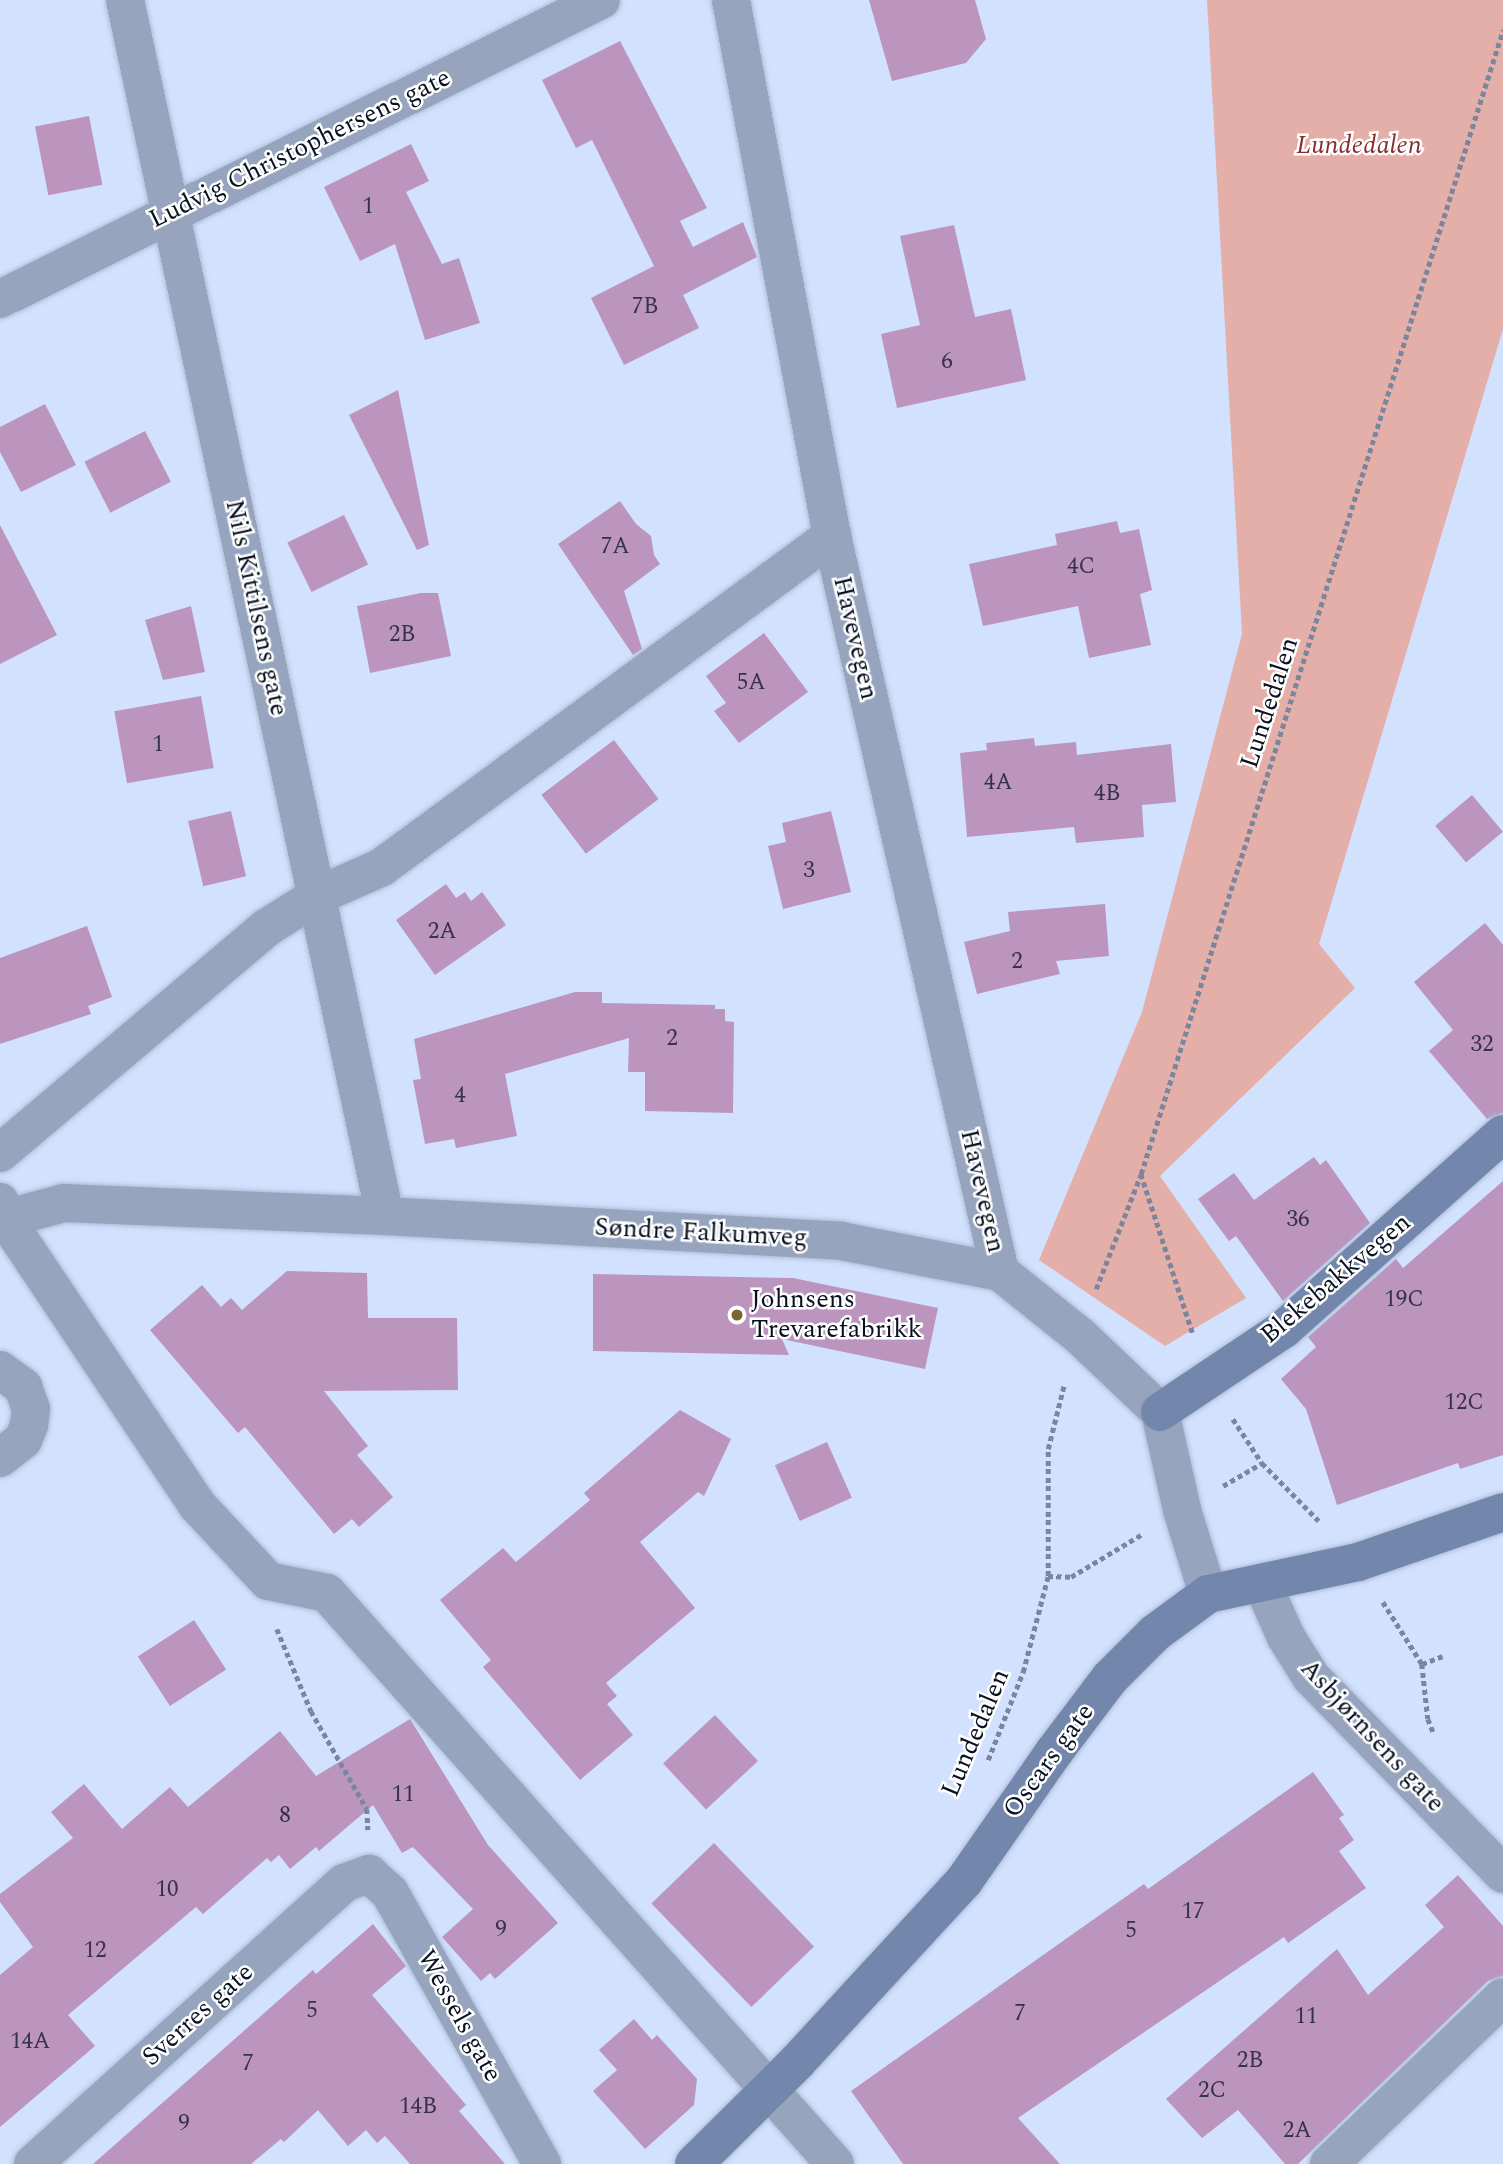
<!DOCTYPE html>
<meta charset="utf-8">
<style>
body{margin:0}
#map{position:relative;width:1503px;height:2164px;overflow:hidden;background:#d2e1fe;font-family:Spectral,serif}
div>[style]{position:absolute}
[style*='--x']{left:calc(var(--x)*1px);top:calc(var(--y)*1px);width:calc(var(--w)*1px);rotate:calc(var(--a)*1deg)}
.green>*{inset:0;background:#e4aea9}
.building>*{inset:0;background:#bb95be;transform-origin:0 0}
.path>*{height:4.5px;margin-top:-2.25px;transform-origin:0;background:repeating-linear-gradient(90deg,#7a869d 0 5px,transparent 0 8.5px)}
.roads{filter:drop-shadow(0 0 2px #aebcd6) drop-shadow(0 0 2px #aebcd6)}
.street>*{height:38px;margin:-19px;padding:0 19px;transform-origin:19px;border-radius:19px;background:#96a4be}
.secondary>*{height:38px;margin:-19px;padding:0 19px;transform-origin:19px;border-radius:19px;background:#7386ab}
.dots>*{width:19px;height:19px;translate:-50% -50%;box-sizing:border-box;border:4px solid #fff;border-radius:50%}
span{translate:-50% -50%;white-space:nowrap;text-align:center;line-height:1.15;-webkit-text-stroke:5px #fff;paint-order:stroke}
.number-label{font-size:23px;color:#363248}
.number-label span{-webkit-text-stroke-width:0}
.park-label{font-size:26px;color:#872f2f;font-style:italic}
.street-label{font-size:26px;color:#091121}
.poi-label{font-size:26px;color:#091121}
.left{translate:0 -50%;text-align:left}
</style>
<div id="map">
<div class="green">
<div style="clip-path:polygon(1207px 0,1503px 0,1503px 329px,1319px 944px,1355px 988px,1160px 1176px,1246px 1298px,1165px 1346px,1039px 1260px,1142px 1012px,1242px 634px)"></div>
</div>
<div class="building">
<div style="clip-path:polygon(869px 0,975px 0,986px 39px,966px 63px,892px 81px)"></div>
<div style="clip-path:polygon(620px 41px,707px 208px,680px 221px,693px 247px,743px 222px,757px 257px,683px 295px,699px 328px,624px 365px,591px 298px,654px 266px,592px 140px,576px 148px,542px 80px)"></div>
<div style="left:89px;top:116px;width:70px;height:55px;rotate:79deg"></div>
<div style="clip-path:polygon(411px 144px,429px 181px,406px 192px,442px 264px,459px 258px,480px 323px,425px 340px,395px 244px,360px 261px,324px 187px)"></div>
<div style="clip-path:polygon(954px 225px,975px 317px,1011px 309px,1026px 380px,897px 408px,881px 334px,920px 325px,900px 236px)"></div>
<div style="clip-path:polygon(398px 390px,429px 545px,417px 550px,349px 415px)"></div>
<div style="clip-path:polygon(45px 404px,76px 465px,21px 492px,0 452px,0 427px)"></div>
<div style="left:145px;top:431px;width:57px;height:68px;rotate:63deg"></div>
<div style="clip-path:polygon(620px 501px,636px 524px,651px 536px,654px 555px,660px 564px,624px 591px,642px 649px,633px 655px,558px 544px)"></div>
<div style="left:344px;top:515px;width:55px;height:63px;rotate:64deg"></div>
<div style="clip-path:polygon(1117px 521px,1120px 533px,1139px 529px,1152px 590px,1140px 594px,1151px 645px,1089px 658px,1078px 606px,983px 626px,969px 564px,1057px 545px,1055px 534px)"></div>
<div style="clip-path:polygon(0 525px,57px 635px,0 664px)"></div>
<div style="clip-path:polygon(421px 593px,438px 593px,451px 656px,370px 673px,357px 606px)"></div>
<div style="clip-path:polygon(191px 606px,205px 672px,163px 680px,145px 620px)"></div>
<div style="clip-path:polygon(764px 633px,808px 692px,739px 743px,714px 711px,726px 703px,706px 676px)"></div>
<div style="left:201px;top:696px;width:73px;height:88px;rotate:80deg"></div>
<div style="clip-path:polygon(1034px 738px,1035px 746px,1076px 742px,1077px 755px,1171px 744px,1176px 802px,1142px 805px,1144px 837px,1076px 843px,1074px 827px,967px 837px,960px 753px,987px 750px,986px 743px)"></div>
<div style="left:614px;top:740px;width:74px;height:91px;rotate:53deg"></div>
<div style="left:1472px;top:795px;width:48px;height:48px;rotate:50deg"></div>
<div style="left:231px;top:811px;width:67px;height:44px;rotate:77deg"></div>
<div style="clip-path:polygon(831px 811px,851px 892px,783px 909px,768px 846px,786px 842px,782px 823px)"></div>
<div style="clip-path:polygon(446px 884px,456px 898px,465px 892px,471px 901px,482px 892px,506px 925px,435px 975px,396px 920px)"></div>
<div style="clip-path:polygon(1105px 904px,1109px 956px,1056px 961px,1060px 974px,977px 994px,964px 942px,1010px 931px,1008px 912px)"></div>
<div style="clip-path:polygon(1485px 923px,1503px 945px,1503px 1113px,1487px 1119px,1429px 1051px,1453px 1030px,1414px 982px)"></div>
<div style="clip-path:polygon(87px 926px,112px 997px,88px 1006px,91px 1014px,0 1044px,0 958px)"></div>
<div style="clip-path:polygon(575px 992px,602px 992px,602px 1003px,715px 1005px,715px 1009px,725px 1009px,725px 1021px,734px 1022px,733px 1113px,645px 1111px,645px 1072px,628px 1072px,629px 1038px,505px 1074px,517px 1136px,456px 1148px,454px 1139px,425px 1144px,413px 1080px,421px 1079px,414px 1039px)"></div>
<div style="clip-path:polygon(1314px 1157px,1320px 1165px,1326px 1160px,1370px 1223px,1283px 1301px,1236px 1236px,1229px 1241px,1198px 1199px,1234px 1173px,1254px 1200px)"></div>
<div style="clip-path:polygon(1503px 1181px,1503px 1455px,1460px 1469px,1458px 1463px,1337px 1505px,1306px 1409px,1281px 1379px,1316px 1347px,1308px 1337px,1396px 1259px,1403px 1268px)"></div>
<div style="clip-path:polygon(287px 1271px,367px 1273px,368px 1318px,457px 1318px,458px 1390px,324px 1391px,368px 1446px,357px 1455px,393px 1497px,359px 1527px,352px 1519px,334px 1534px,245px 1427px,238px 1433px,150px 1330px,202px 1285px,221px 1307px,231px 1298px,242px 1310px)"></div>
<div style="clip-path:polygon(593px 1274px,793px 1278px,938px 1308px,925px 1369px,782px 1339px,789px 1355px,593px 1351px)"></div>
<div style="clip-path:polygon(680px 1410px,731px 1439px,704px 1496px,698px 1492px,640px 1542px,695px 1608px,606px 1683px,617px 1696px,607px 1704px,633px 1735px,580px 1780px,483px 1667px,491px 1660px,440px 1600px,503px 1548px,516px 1562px,590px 1500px,584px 1493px)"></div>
<div style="left:827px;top:1442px;width:61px;height:57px;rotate:66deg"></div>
<div style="left:194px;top:1620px;width:59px;height:67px;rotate:57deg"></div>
<div style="left:715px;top:1715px;width:63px;height:71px;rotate:47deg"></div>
<div style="clip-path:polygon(410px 1719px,488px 1845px,558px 1923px,495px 1979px,490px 1973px,481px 1981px,442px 1937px,473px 1909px,413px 1847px,402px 1853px,373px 1805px,319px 1851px,316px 1847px,290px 1869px,279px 1855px,271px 1862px,267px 1858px,203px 1914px,196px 1907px,68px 2015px,95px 2046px,0 2127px,0 1975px,33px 1947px,0 1902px,0 1894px,73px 1838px,51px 1812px,84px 1784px,122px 1829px,170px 1787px,188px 1807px,280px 1731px,316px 1776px)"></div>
<div style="clip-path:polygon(1313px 1772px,1344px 1815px,1339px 1818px,1354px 1840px,1339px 1851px,1366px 1888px,1288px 1943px,1284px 1937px,1018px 2118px,1060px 2164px,903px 2164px,851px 2091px,1077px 1931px,1144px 1884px,1148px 1889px)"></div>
<div style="left:714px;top:1843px;width:144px;height:87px;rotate:46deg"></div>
<div style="clip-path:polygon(1458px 1875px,1503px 1926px,1503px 1976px,1488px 1981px,1298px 2164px,1285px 2164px,1238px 2110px,1202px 2138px,1166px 2099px,1337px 1949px,1368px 1995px,1444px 1927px,1425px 1905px)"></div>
<div style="clip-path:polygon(373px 1924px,406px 1966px,372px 1995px,466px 2105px,459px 2111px,505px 2164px,410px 2164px,385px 2136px,377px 2143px,366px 2130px,348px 2146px,318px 2110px,284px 2142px,281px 2139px,251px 2164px,93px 2164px,313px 1970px,316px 1974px)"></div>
<div style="clip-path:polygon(634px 2019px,652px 2040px,657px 2035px,697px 2079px,694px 2105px,645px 2149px,593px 2091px,617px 2070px,599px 2050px)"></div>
</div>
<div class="path">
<div style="--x:1141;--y:1174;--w:168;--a:72"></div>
<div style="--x:1096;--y:1289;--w:123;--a:-68.6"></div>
<div style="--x:1141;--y:1174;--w:1200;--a:-72.44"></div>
<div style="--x:1233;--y:1419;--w:53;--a:56.6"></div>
<div style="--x:1262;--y:1463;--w:81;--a:45.5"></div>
<div style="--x:1223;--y:1486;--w:45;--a:-30.5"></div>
<div style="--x:1048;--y:1576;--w:23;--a:2"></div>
<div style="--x:1071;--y:1577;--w:82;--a:-31"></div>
<div style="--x:1383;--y:1602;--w:73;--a:57.8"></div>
<div style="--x:1422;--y:1664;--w:55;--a:83.8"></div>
<div style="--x:1428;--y:1719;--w:16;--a:68"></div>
<div style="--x:277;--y:1629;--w:89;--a:67.5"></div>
<div style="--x:311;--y:1711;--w:113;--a:60.3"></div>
<div style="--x:367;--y:1809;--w:21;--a:87"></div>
<div style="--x:1422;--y:1664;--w:22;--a:-21"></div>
<div style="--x:988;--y:1760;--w:95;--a:-68.3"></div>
<div style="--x:1023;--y:1672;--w:99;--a:-75.4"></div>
<div style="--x:1048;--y:1576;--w:127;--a:-90"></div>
<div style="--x:1048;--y:1449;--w:66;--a:-76"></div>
</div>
<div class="roads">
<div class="street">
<div style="--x:125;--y:0;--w:1243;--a:77.93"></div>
<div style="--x:731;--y:0;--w:545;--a:79.33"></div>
<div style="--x:832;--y:536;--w:755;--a:77.14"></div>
<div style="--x:0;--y:299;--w:671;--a:-26.45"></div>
<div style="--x:0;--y:1153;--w:348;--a:-40.2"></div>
<div style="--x:266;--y:928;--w:60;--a:-32.1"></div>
<div style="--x:317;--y:896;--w:71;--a:-24"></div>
<div style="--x:382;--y:867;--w:559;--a:-36.34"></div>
<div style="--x:0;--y:1202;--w:17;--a:73"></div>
<div style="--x:5;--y:1218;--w:345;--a:56.2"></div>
<div style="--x:197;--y:1505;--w:104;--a:46.9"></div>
<div style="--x:268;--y:1581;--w:60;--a:11.5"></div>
<div style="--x:327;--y:1593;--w:764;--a:48.34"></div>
<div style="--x:0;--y:1220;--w:66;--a:-14.9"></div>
<div style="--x:64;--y:1203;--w:321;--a:2.3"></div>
<div style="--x:385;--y:1216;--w:457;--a:3.1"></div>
<div style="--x:841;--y:1241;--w:162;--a:11"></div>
<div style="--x:1000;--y:1272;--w:102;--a:38.7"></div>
<div style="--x:1080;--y:1336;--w:110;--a:43.5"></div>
<div style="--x:1160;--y:1412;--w:100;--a:77.3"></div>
<div style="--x:1182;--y:1510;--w:88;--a:72.8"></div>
<div style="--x:0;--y:1370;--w:29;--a:36"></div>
<div style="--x:23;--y:1387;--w:23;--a:70"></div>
<div style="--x:31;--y:1409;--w:16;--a:97"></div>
<div style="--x:29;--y:1425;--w:16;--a:112"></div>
<div style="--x:23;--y:1440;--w:29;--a:142"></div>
<div style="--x:1262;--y:1583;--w:59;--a:66"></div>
<div style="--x:1286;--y:1637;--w:47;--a:58"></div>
<div style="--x:1311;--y:1677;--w:275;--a:45.7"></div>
<div style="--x:33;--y:2164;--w:419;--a:-42.1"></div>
<div style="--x:344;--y:1883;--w:27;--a:-20"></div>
<div style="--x:369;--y:1874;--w:28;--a:42"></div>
<div style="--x:390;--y:1893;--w:311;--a:60.7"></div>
<div style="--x:1329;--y:2164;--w:241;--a:-43.8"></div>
</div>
<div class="secondary">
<div style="--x:1160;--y:1412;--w:149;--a:-33.8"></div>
<div style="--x:1284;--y:1329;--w:293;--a:-41.7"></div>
<div style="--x:694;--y:2164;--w:146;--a:-44.7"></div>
<div style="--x:798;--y:2061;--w:245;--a:-47.3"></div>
<div style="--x:964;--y:1881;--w:157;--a:-55.1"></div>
<div style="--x:1054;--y:1752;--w:93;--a:-52.9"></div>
<div style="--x:1110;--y:1678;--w:64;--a:-45"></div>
<div style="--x:1155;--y:1633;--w:66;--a:-36.3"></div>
<div style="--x:1208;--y:1594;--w:153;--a:-12"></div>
<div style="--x:1358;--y:1562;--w:153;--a:-19"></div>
</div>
</div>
<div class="dots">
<div style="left:737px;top:1315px;background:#7c6535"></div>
</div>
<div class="number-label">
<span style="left:368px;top:207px">1</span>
<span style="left:645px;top:307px">7B</span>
<span style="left:947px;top:362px">6</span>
<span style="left:615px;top:547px">7A</span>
<span style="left:1081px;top:567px">4C</span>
<span style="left:402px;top:635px">2B</span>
<span style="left:751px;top:683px">5A</span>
<span style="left:158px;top:745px">1</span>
<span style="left:998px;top:783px">4A</span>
<span style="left:1107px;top:794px">4B</span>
<span style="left:809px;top:871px">3</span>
<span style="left:442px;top:932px">2A</span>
<span style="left:1017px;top:962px">2</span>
<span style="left:672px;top:1039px">2</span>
<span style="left:1482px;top:1045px">32</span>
<span style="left:460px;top:1096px">4</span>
<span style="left:1298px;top:1220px">36</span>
<span style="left:1404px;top:1300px">19C</span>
<span style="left:1464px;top:1403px">12C</span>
<span style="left:403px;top:1795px">11</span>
<span style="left:285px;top:1816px">8</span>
<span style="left:167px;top:1890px">10</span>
<span style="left:1193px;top:1912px">17</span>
<span style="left:501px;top:1930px">9</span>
<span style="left:1131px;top:1931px">5</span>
<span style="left:95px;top:1951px">12</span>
<span style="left:312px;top:2011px">5</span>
<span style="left:1020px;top:2014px">7</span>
<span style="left:1306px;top:2017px">11</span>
<span style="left:30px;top:2042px">14A</span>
<span style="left:1250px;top:2061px">2B</span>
<span style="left:248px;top:2064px">7</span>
<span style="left:1212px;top:2091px">2C</span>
<span style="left:418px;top:2107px">14B</span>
<span style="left:184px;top:2124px">9</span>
<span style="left:1297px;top:2131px">2A</span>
</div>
<div class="park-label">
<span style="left:1359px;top:146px">Lundedalen</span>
</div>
<div class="street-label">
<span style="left:300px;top:149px;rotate:-26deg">Ludvig Christophersens gate</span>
<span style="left:256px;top:608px;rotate:78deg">Nils Kittilsens gate</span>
<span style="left:855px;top:638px;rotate:77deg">Havevegen</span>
<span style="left:1270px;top:703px;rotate:-72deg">Lundedalen</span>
<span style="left:982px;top:1191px;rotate:77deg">Havevegen</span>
<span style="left:701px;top:1233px;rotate:3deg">Søndre Falkumveg</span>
<span style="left:1336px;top:1279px;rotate:-40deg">Blekebakkvegen</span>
<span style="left:976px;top:1733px;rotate:-67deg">Lundedalen</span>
<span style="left:1372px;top:1736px;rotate:47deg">Asbjørnsens gate</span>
<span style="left:1049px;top:1761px;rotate:-54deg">Oscars gate</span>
<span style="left:198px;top:2015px;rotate:-42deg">Sverres gate</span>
<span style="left:459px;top:2016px;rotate:61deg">Wessels gate</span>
</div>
<div class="poi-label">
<span class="left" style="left:751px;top:1315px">Johnsens<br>Trevarefabrikk</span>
</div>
</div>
